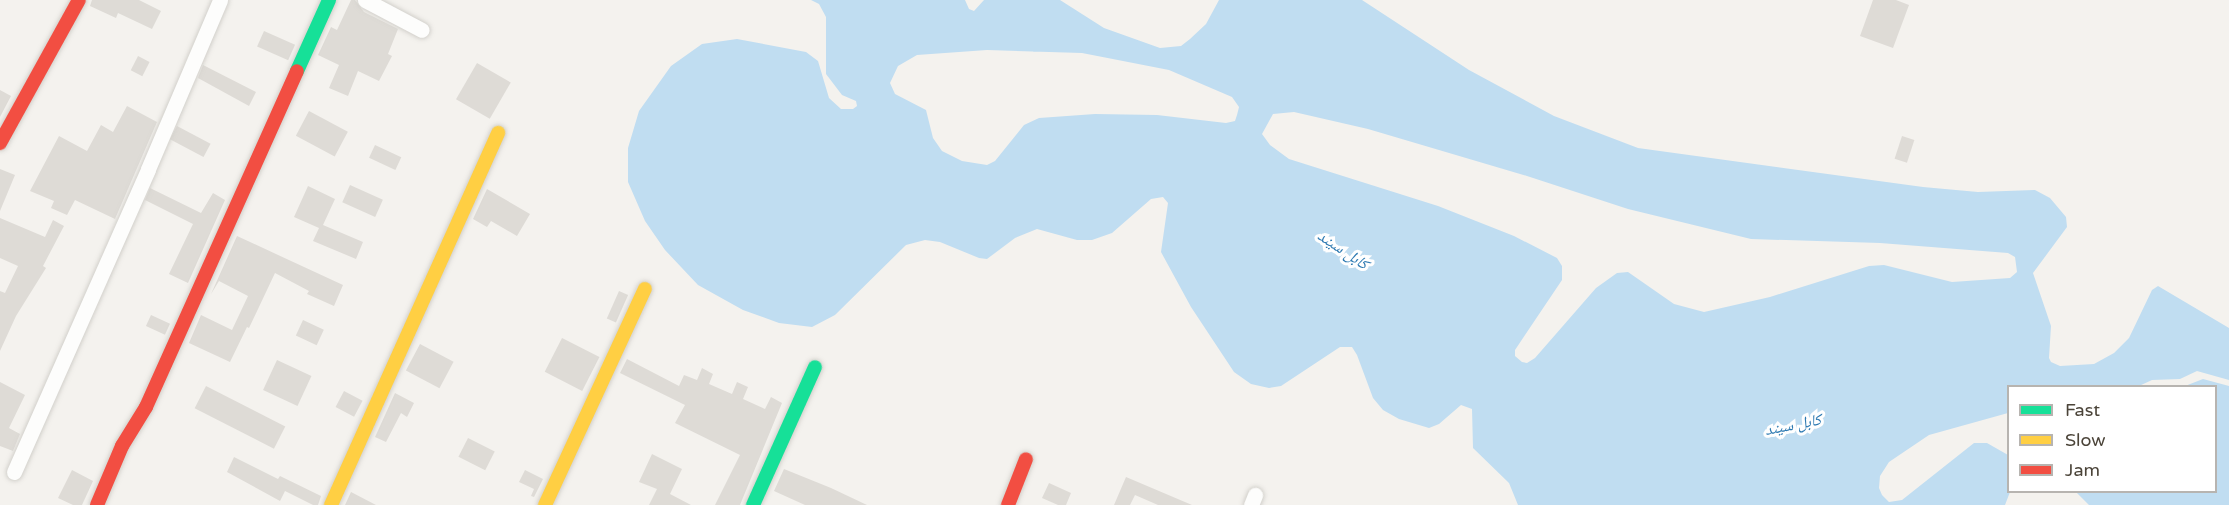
<!DOCTYPE html>
<meta charset="utf-8">
<style>
body{margin:0}
#map{position:relative;width:2229px;height:505px;overflow:hidden;background:#f4f2ee;font-family:"Varela Round","Noto Naskh Arabic",sans-serif}
div>[style]{position:absolute}
[style*='--x']{left:calc(var(--x)*1px);top:calc(var(--y)*1px);width:calc(var(--w)*1px);rotate:calc(var(--a)*1deg)}
.water>*{inset:0;background:#c0ddf1}
.building>*{inset:0;background:#dedbd6;transform-origin:0 0}
.roads{filter:drop-shadow(0 0 2px #d2d0cb) drop-shadow(0 0 2px #d2d0cb)}
.street>*{height:15px;margin:-7.5px;padding:0 7.5px;transform-origin:7.5px;border-radius:7.5px;background:#fdfdfc}
.fast>*{height:14px;margin:-7px;padding:0 7px;transform-origin:7px;border-radius:7px;background:#16e098}
.slow>*{height:14px;margin:-7px;padding:0 7px;transform-origin:7px;border-radius:7px;background:#ffcf43}
.jam>*{height:14px;margin:-7px;padding:0 7px;transform-origin:7px;border-radius:7px;background:#f24e42}
span{translate:-50% -50%;white-space:nowrap;text-align:center;line-height:1.15;-webkit-text-stroke:6px #fff;paint-order:stroke}
.water-label{font-size:16px;color:#2e7ab2;font-style:italic}
.legend{position:absolute;left:2007px;top:385px;width:210px;height:108px;box-sizing:border-box;background:#fff;border:2px solid #b7b4b0;margin:0;padding:8px 10px;list-style:none;font-size:18px;color:#4b4439}
.legend li{display:flex;align-items:center;gap:12px;height:30px}
.legend b{width:30px;border:2px solid #b7b4b0}
</style>
<div id="map">
<div class="water">
<div style="clip-path:polygon(evenodd,811px 0,965px 0,969px 9px,974px 11px,984px 0,1060px 0,1104px 28px,1160px 48px,1181px 46px,1190px 39px,1206px 24px,1219px 0,1362px 0,1469px 70px,1554px 116px,1638px 148px,1923px 187px,1978px 192px,2035px 190px,2050px 198px,2066px 217px,2067px 227px,2033px 273px,2051px 326px,2049px 358px,2051px 362px,2060px 366px,2094px 364px,2114px 353px,2129px 338px,2152px 290px,2158px 286px,2229px 328px,2229px 380px,2197px 371px,2180px 379px,2152px 380px,2139px 386px,2008px 386px,2008px 413px,1929px 435px,1889px 462px,1880px 476px,1879px 488px,1882px 495px,1889px 502px,1902px 500px,1974px 443px,1987px 443px,2008px 455px,2010px 492px,2005px 505px,1518px 505px,1509px 483px,1473px 448px,1472px 409px,1461px 405px,1439px 424px,1429px 428px,1399px 419px,1383px 410px,1373px 398px,1357px 355px,1352px 347px,1340px 347px,1281px 386px,1269px 388px,1251px 384px,1234px 372px,1191px 307px,1161px 252px,1168px 203px,1163px 197px,1151px 199px,1112px 233px,1092px 240px,1077px 240px,1037px 229px,1015px 238px,987px 259px,979px 258px,940px 242px,925px 240px,906px 245px,835px 315px,812px 327px,779px 323px,743px 310px,698px 285px,665px 250px,645px 221px,628px 182px,628px 148px,639px 111px,671px 66px,702px 44px,737px 39px,806px 52px,818px 61px,829px 98px,841px 109px,853px 109px,857px 106px,856px 101px,842px 95px,826px 74px,826px 17px,819px 4px,811px 0,987px 50px,1082px 53px,1169px 70px,1232px 97px,1239px 107px,1237px 115px,1235px 121px,1226px 123px,1157px 115px,1095px 114px,1039px 118px,1024px 125px,995px 161px,987px 165px,962px 161px,942px 151px,933px 138px,926px 110px,895px 94px,890px 83px,898px 66px,917px 55px,987px 50px,811px 0,1294px 112px,1368px 129px,1527px 176px,1628px 209px,1751px 239px,1880px 243px,2008px 253px,2015px 257px,2017px 272px,2010px 278px,1952px 282px,1884px 265px,1869px 266px,1770px 297px,1704px 312px,1674px 304px,1628px 272px,1617px 273px,1596px 288px,1535px 358px,1527px 363px,1522px 362px,1515px 356px,1515px 350px,1562px 280px,1562px 266px,1557px 258px,1514px 236px,1438px 206px,1289px 159px,1270px 145px,1262px 134px,1273px 114px,1294px 112px)"></div>
<div style="clip-path:polygon(2203px 379px,2229px 386px,2229px 505px,2089px 505px,2076px 492px,2216px 492px,2216px 386px,2185px 386px)"></div>
</div>
<div class="building">
<div style="clip-path:polygon(92px 0,139px 0,161px 11px,152px 29px,118px 13px,116px 18px,90px 6px)"></div>
<div style="clip-path:polygon(351px 0,355px 0,364px 12px,398px 29px,388px 54px,392px 56px,379px 81px,358px 71px,348px 96px,329px 88px,339px 65px,318px 55px,331px 27px,337px 30px)"></div>
<div style="clip-path:polygon(1873px 0,1896px 0,1909px 5px,1893px 48px,1860px 36px)"></div>
<div style="left:264px;top:31px;width:34px;height:17px;rotate:24deg"></div>
<div style="left:138px;top:56px;width:13px;height:16px;rotate:27deg"></div>
<div style="left:477px;top:63px;width:39px;height:42px;rotate:30deg"></div>
<div style="clip-path:polygon(203px 65px,256px 92px,249px 106px,198px 78px)"></div>
<div style="clip-path:polygon(0 90px,11px 96px,0 117px)"></div>
<div style="clip-path:polygon(127px 106px,157px 122px,115px 219px,75px 200px,67px 215px,51px 208px,54px 201px,30px 191px,59px 136px,87px 151px,101px 125px,113px 132px)"></div>
<div style="left:309px;top:111px;width:44px;height:28px;rotate:28deg"></div>
<div style="left:177px;top:126px;width:38px;height:15px;rotate:28deg"></div>
<div style="left:1902px;top:136px;width:13px;height:24px;rotate:18deg"></div>
<div style="left:375px;top:145px;width:29px;height:14px;rotate:25deg"></div>
<div style="clip-path:polygon(0 169px,15px 175px,0 211px)"></div>
<div style="left:350px;top:185px;width:36px;height:19px;rotate:24deg"></div>
<div style="clip-path:polygon(308px 186px,335px 199px,323px 225px,363px 242px,356px 259px,313px 241px,319px 228px,294px 217px)"></div>
<div style="clip-path:polygon(150px 188px,201px 213px,213px 193px,225px 200px,188px 283px,169px 274px,193px 224px,145px 200px)"></div>
<div style="clip-path:polygon(487px 189px,530px 214px,517px 236px,491px 221px,487px 227px,473px 219px)"></div>
<div style="clip-path:polygon(0 218px,45px 237px,53px 220px,64px 226px,43px 266px,46px 268px,16px 316px,0 351px,0 291px,5px 293px,18px 266px,0 258px)"></div>
<div style="clip-path:polygon(237px 236px,343px 285px,334px 306px,307px 294px,309px 291px,275px 273px,249px 328px,247px 327px,230px 362px,189px 343px,201px 315px,232px 330px,248px 296px,219px 281px,211px 294px)"></div>
<div style="left:619px;top:291px;width:10px;height:30px;rotate:24deg"></div>
<div style="left:151px;top:315px;width:21px;height:12px;rotate:25deg"></div>
<div style="left:303px;top:320px;width:23px;height:17px;rotate:25deg"></div>
<div style="left:562px;top:338px;width:42px;height:38px;rotate:27deg"></div>
<div style="left:420px;top:344px;width:38px;height:30px;rotate:28deg"></div>
<div style="clip-path:polygon(627px 359px,679px 386px,684px 375px,697px 380px,702px 368px,713px 374px,709px 384px,732px 394px,737px 382px,748px 387px,743px 399px,765px 409px,771px 397px,782px 403px,740px 505px,715px 505px,740px 455px,675px 423px,685px 405px,620px 373px)"></div>
<div style="left:277px;top:360px;width:38px;height:33px;rotate:25deg"></div>
<div style="clip-path:polygon(0 382px,25px 395px,9px 428px,20px 434px,13px 451px,0 446px)"></div>
<div style="left:206px;top:386px;width:89px;height:25px;rotate:27deg"></div>
<div style="left:344px;top:391px;width:21px;height:18px;rotate:28deg"></div>
<div style="clip-path:polygon(395px 393px,414px 403px,407px 417px,401px 413px,386px 442px,375px 437px)"></div>
<div style="left:468px;top:438px;width:30px;height:21px;rotate:27deg"></div>
<div style="clip-path:polygon(652px 454px,682px 469px,670px 494px,691px 505px,649px 505px,657px 489px,639px 482px)"></div>
<div style="clip-path:polygon(234px 457px,278px 479px,280px 476px,321px 496px,318px 505px,313px 505px,285px 491px,280px 501px,227px 472px)"></div>
<div style="clip-path:polygon(784px 469px,831px 488px,867px 505px,805px 505px,774px 491px)"></div>
<div style="clip-path:polygon(72px 470px,93px 481px,82px 505px,73px 505px,58px 498px)"></div>
<div style="clip-path:polygon(525px 470px,543px 479px,534px 497px,531px 496px,534px 489px,519px 482px)"></div>
<div style="clip-path:polygon(1126px 477px,1192px 505px,1158px 505px,1135px 495px,1130px 505px,1114px 505px)"></div>
<div style="clip-path:polygon(1049px 483px,1071px 493px,1066px 505px,1058px 505px,1042px 498px)"></div>
<div style="clip-path:polygon(351px 492px,376px 505px,345px 505px)"></div>
</div>
<div class="roads">
<div class="street">
<div style="--x:365;--y:0;--w:64;--a:27.8"></div>
<div style="--x:14;--y:472;--w:331;--a:-66.1"></div>
<div style="--x:148;--y:169;--w:184;--a:-66.9"></div>
<div style="--x:1251;--y:505;--w:11;--a:-68"></div>
</div>
<div class="fast">
<div style="--x:297;--y:71;--w:78;--a:-65.7"></div>
<div style="--x:753;--y:505;--w:151;--a:-65.8"></div>
</div>
<div class="slow">
<div style="--x:331;--y:505;--w:408;--a:-65.8"></div>
<div style="--x:545;--y:505;--w:238;--a:-65.2"></div>
</div>
<div class="jam">
<div style="--x:0;--y:143;--w:163;--a:-61.1"></div>
<div style="--x:97;--y:505;--w:64;--a:-67"></div>
<div style="--x:122;--y:446;--w:46;--a:-58.4"></div>
<div style="--x:146;--y:407;--w:368;--a:-65.8"></div>
<div style="--x:1008;--y:505;--w:49;--a:-68.6"></div>
</div>
</div>
<div class="water-label">
<span style="left:1343px;top:250px;rotate:34deg">کابل سيند</span>
<span style="left:1793px;top:425px;rotate:-11deg">کابل سيند</span>
</div>
<ul class="legend">
<li><b style="height:8px;background:#16e098"></b>Fast</li>
<li><b style="height:8px;background:#ffcf43"></b>Slow</li>
<li><b style="height:8px;background:#f24e42"></b>Jam</li>
</ul>
</div>
